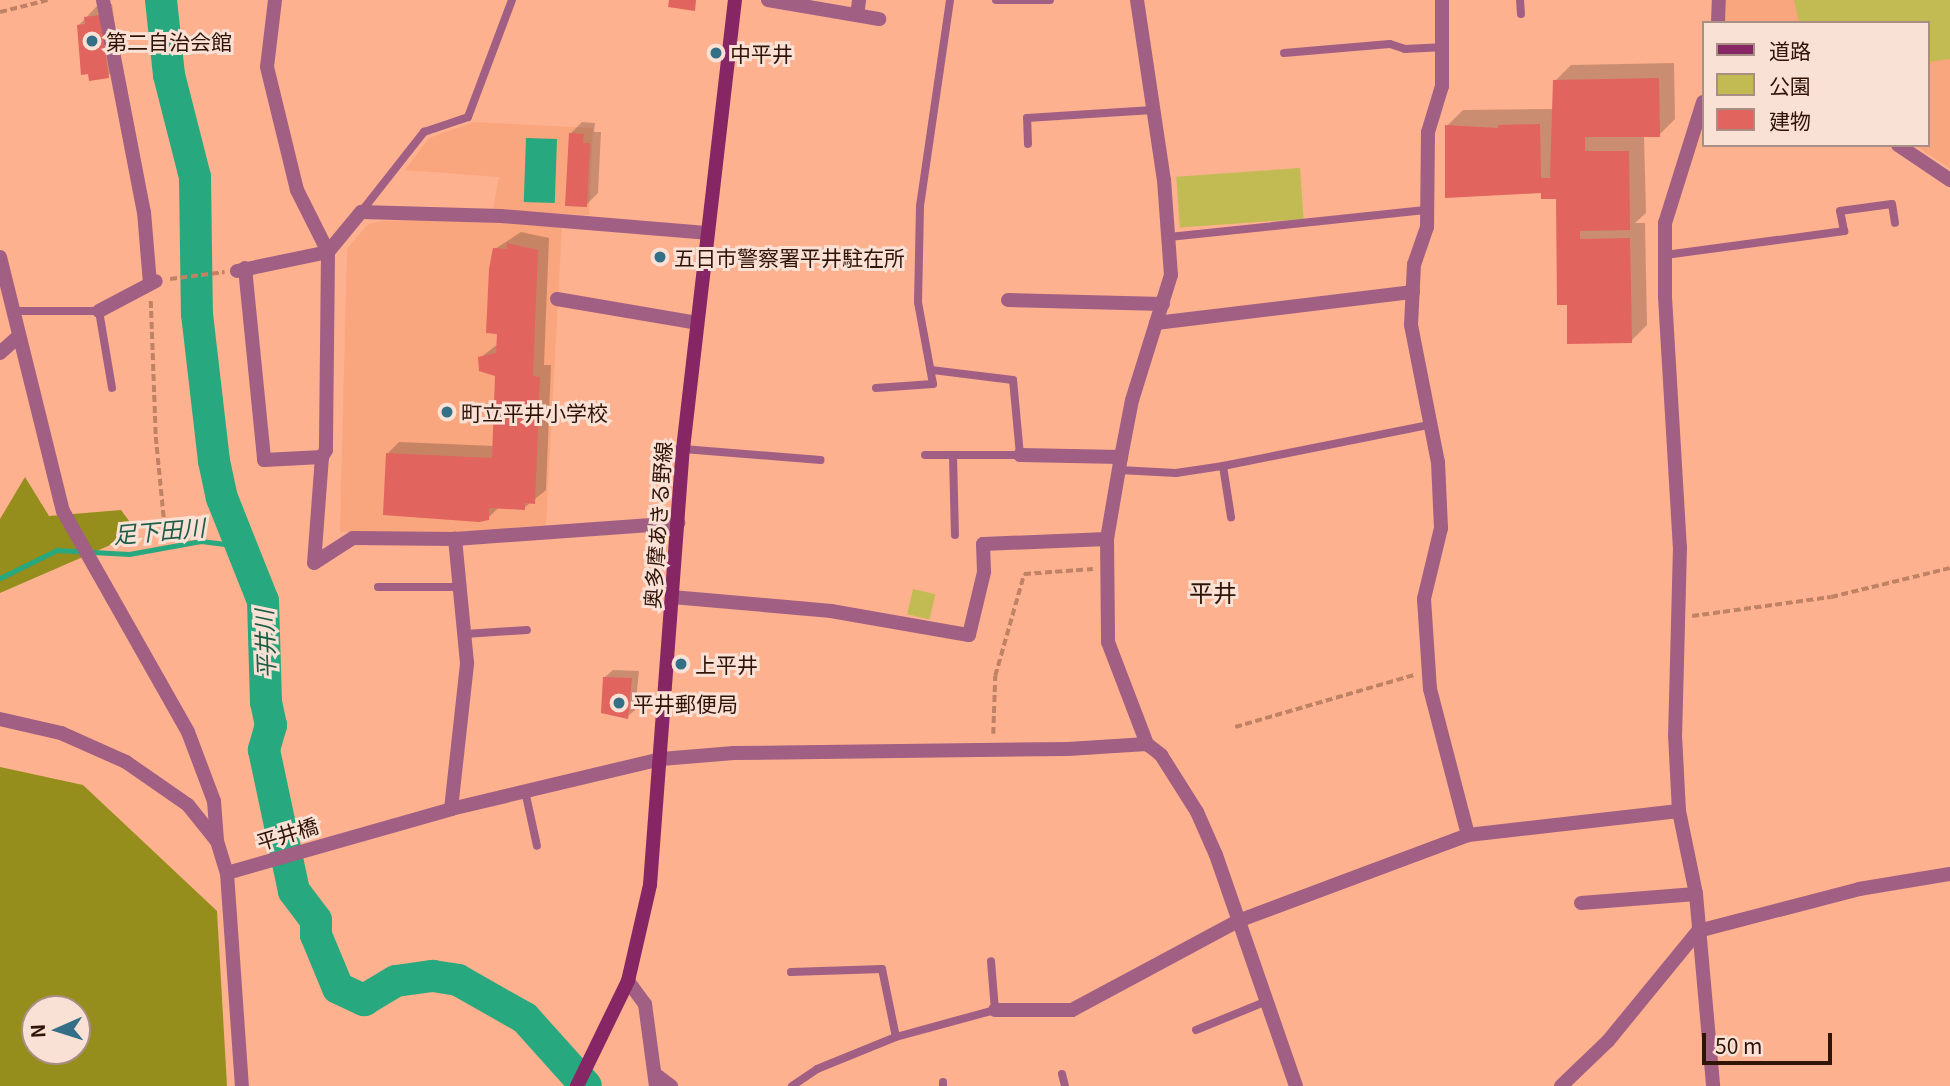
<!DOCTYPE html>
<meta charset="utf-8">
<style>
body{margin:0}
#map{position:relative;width:1950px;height:1086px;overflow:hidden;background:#feb18e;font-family:Georgia,"Noto Sans JP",serif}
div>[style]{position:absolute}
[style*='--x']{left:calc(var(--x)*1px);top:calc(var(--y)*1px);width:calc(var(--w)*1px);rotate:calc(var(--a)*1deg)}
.built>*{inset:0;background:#f9a57e}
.green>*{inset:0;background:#c2bb54;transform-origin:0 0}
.forest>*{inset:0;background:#958d1c}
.water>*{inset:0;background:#28a87e;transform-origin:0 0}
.shadow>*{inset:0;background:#0003}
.stream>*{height:5px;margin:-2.5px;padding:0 2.5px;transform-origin:2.5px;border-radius:2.5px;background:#28a87e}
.river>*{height:32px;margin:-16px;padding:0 16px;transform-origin:16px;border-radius:16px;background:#28a87e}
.building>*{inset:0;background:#e1645e}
.path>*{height:3.5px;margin-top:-1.75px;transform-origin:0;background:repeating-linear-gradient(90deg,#c08265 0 7px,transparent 0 10.5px)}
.service>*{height:8px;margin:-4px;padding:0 4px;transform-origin:4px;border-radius:4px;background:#a15f84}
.minor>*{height:14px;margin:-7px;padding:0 7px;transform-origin:7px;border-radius:7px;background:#a15f84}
.tertiary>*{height:14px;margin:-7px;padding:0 7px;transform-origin:7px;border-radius:7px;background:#a15f84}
.secondary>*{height:14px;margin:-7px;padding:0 7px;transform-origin:7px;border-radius:7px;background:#872664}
.dots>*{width:19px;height:19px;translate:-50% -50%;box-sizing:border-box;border:4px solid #f9e1d6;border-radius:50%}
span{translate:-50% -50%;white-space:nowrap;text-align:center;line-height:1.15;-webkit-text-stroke:6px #f9e1d6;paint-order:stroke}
.poi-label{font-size:21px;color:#301406}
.left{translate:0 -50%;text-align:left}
.street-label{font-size:21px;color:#301406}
.water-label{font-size:23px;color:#1d5c45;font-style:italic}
.quarter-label{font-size:24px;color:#301406}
.legend{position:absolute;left:1702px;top:21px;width:228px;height:126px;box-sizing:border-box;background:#f9e1d6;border:2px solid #a98f83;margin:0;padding:9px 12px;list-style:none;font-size:21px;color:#301406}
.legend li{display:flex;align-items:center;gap:14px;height:35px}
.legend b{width:35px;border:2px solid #a98f83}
.north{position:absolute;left:21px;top:995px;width:70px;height:70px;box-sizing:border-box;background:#f9e1d6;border:2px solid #a98f83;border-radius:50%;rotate:267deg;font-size:19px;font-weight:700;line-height:28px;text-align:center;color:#301406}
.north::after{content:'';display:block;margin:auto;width:24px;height:32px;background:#337087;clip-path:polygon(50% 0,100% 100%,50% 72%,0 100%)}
.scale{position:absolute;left:1702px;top:1033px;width:130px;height:32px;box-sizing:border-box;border:4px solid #301406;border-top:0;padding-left:9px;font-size:21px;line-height:24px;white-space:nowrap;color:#301406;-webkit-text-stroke:5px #f9e1d6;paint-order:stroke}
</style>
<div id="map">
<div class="built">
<div style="clip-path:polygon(1726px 0,1950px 0,1950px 168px,1914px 145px,1927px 145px,1927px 23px,1725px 22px)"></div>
<div style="clip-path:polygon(474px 122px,593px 128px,589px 215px,493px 210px,499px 177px,405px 170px,429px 138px)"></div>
<div style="clip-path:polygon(460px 220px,562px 225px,546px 525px,472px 533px,340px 532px,347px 249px,368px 224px,381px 221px)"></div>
</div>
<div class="green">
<div style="clip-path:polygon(1794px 0,1950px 0,1950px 59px,1927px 62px,1927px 23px,1799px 23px)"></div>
<div style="left:1300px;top:168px;width:51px;height:124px;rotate:86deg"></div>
<div style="left:913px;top:589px;width:23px;height:26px;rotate:13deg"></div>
</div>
<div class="forest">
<div style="clip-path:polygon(25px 477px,49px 516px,121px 510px,138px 533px,0 593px,0 519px)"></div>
<div style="clip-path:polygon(evenodd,0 767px,83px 785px,217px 911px,227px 1086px,0 1086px,0 767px,35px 1009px,77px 1009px,77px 1051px,35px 1051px,35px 1009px)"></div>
</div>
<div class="water">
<div style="left:526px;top:138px;width:31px;height:64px;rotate:2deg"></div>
</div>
<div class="shadow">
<div style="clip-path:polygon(112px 4px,120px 64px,108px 76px,79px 25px,97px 6px)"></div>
<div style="clip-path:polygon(1674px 63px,1675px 119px,1659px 135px,1644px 135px,1646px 213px,1635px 223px,1645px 223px,1647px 325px,1631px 341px,1568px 303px,1557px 197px,1447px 126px,1463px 110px,1554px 109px,1555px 81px,1571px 65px)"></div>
<div style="clip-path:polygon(582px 122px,595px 123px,594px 132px,601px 132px,598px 193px,586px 205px,570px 134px)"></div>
<div style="clip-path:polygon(521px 232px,549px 238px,544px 365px,551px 365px,546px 490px,524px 508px,499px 507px,488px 518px,388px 453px,399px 442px,494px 446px,497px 374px,480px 358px,498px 344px,495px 249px)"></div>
<div style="clip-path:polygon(613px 670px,639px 671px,635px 710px,627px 717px,605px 677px)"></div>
</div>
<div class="stream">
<div style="--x:0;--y:578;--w:64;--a:-26.2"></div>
<div style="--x:57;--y:550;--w:72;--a:3.2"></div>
<div style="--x:129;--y:554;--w:73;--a:-10.2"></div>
<div style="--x:201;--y:541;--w:24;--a:7"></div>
<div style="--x:225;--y:544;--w:19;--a:-47"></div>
</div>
<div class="river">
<div style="--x:161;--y:0;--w:75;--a:83.9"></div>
<div style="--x:169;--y:75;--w:105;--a:75.7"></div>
<div style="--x:195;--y:177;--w:137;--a:89.2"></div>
<div style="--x:197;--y:314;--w:148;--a:83.4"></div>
<div style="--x:214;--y:461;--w:38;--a:78"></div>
<div style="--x:222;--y:498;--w:111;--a:68.3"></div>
<div style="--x:263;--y:601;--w:101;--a:88.3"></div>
<div style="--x:266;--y:702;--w:24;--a:78"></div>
<div style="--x:271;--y:725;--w:26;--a:106"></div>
<div style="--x:264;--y:750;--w:144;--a:78"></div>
<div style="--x:294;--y:891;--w:36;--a:53"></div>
<div style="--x:316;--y:920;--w:15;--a:90"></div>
<div style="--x:316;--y:935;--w:57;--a:67.5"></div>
<div style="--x:338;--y:988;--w:29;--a:25"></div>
<div style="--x:364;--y:1000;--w:37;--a:-31"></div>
<div style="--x:396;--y:981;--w:37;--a:-8"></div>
<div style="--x:433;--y:976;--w:25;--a:9"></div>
<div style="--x:458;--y:980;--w:77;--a:29.6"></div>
<div style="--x:525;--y:1018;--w:91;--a:48.1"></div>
</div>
<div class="building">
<div style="clip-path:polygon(669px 0,696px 0,695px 11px,668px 7px)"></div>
<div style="clip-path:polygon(100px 15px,109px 78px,89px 81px,88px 74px,81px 75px,77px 25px,85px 24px,84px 17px)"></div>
<div style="clip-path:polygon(1659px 78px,1660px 137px,1585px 137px,1585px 151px,1629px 151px,1630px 230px,1580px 231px,1580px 239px,1630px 238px,1632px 343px,1567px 344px,1567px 305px,1557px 305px,1556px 199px,1541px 199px,1541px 193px,1445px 198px,1445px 125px,1498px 128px,1498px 125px,1540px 124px,1541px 178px,1550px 178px,1553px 80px)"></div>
<div style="clip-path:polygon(569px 133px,584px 134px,583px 143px,590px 143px,587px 207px,565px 206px)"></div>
<div style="clip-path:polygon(507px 243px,538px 250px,533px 376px,540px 377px,535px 504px,525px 503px,525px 510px,489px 508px,489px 520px,479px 522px,383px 515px,386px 453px,492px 458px,495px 376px,479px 371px,478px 357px,496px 353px,497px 334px,486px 333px,489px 269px,493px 248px,507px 249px)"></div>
<div style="clip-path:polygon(603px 677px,632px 678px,628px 719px,601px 713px)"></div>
</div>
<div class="path">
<div style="--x:0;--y:12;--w:49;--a:-14"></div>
<div style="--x:170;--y:279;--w:55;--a:-7.3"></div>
<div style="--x:151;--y:301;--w:136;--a:87.9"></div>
<div style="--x:156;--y:437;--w:92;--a:84.4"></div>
<div style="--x:1692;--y:616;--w:140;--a:-7.8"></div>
<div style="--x:1831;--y:597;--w:122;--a:-13.7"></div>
<div style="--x:1235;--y:727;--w:186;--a:-16.2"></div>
<div style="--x:993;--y:734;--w:58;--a:-88"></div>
<div style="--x:995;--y:676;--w:106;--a:-74.1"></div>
<div style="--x:1024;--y:574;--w:69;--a:-4.1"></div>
</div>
<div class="service">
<div style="--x:996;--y:0;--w:54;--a:0"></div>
<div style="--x:1520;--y:0;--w:14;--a:86"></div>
<div style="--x:1284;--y:53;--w:106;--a:-4.9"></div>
<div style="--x:1390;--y:44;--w:16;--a:18"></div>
<div style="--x:1405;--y:49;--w:40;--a:-2.9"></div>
<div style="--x:1028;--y:144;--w:26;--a:-92"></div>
<div style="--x:1027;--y:118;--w:126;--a:-3.6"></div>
<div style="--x:361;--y:212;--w:102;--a:-51.8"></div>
<div style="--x:424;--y:132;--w:46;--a:-18.8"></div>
<div style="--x:468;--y:117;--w:125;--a:-69.4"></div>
<div style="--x:1169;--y:237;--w:260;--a:-6"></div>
<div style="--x:1665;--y:255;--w:181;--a:-7.6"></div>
<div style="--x:1844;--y:231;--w:20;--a:-101"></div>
<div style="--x:1840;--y:211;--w:52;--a:-7.7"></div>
<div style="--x:1892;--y:204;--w:19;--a:81"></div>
<div style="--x:13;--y:311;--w:86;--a:0"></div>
<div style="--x:99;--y:311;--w:78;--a:80.4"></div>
<div style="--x:876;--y:388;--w:57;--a:-4"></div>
<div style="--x:933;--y:384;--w:83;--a:-100.4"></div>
<div style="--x:918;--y:302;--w:96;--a:-88.8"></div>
<div style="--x:920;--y:206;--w:208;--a:-81.7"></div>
<div style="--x:683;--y:449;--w:138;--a:4.6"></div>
<div style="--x:925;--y:455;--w:95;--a:0"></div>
<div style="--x:1020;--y:455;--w:75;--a:-95.3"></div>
<div style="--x:1013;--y:380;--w:83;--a:-173"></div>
<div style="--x:953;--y:455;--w:80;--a:88.6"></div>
<div style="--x:1223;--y:466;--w:52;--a:81.1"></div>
<div style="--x:1119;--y:470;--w:57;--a:3"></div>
<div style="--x:1176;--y:473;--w:48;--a:-8.5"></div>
<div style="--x:1223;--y:466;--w:210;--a:-11.3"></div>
<div style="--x:378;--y:587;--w:82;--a:0"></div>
<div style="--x:465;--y:634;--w:62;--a:-3.7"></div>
<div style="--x:525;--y:791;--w:56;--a:77.7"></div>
<div style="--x:791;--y:972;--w:91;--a:-1.9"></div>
<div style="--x:882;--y:969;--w:69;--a:78.4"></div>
<div style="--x:1196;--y:1030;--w:77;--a:-22.2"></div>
<div style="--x:1062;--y:1074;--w:12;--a:76"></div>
<div style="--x:943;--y:1082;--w:4;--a:90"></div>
<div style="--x:792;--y:1086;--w:30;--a:-34"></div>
<div style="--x:817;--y:1069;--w:85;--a:-22.1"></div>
<div style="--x:896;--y:1037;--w:103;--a:-15.3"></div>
<div style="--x:995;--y:1010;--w:49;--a:-94.7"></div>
</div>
<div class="minor">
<div style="--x:103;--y:0;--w:216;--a:79.1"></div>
<div style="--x:144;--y:212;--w:71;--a:85.2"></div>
<div style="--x:275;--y:0;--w:67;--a:96.8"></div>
<div style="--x:267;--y:67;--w:127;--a:76.3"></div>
<div style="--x:297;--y:190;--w:69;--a:63.4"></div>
<div style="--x:328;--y:252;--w:198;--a:90.6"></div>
<div style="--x:326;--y:450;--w:8;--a:120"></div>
<div style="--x:322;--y:457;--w:106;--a:94.3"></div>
<div style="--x:768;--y:0;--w:113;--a:9.7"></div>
<div style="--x:1137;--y:0;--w:182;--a:81.5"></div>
<div style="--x:1164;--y:180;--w:95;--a:85.8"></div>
<div style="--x:1171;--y:275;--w:131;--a:107.3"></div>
<div style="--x:1132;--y:400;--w:58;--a:100.9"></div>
<div style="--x:1121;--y:457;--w:83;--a:99.7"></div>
<div style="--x:1107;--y:539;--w:103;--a:89.4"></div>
<div style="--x:1108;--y:642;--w:109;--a:69.1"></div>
<div style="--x:1147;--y:744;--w:18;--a:38"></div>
<div style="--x:1161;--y:755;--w:67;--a:57.7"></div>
<div style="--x:1197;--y:812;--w:47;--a:66.2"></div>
<div style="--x:1216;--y:855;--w:244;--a:70.9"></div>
<div style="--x:1442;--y:0;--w:86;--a:90"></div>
<div style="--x:1442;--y:86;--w:48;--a:106.9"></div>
<div style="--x:1428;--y:132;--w:95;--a:90.6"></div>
<div style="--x:1427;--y:227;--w:39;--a:109"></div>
<div style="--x:1414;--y:264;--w:61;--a:92.8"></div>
<div style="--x:1411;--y:325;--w:140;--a:78.9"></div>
<div style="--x:1438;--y:462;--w:66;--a:87.4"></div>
<div style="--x:1441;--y:528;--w:73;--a:103.5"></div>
<div style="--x:1424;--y:599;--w:90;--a:86.2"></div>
<div style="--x:1430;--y:689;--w:151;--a:75.4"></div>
<div style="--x:857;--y:15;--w:15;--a:-82"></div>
<div style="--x:1718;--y:23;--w:23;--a:-88"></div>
<div style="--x:1703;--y:102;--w:127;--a:107.4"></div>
<div style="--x:1665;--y:223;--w:74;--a:90"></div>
<div style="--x:1665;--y:297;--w:250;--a:86.6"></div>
<div style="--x:1680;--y:547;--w:188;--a:91.5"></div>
<div style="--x:1675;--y:735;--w:76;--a:87"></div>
<div style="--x:1679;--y:811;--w:85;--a:78.4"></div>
<div style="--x:1696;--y:894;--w:193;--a:84.9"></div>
<div style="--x:1898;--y:145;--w:63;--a:33.9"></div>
<div style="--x:0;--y:257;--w:262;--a:76.1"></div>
<div style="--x:63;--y:511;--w:254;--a:60.5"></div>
<div style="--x:188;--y:732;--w:74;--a:69.4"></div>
<div style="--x:214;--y:801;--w:40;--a:85.7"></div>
<div style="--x:245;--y:268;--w:193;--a:84.3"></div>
<div style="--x:264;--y:460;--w:58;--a:-3"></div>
<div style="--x:237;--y:271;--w:93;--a:-11.8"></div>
<div style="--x:328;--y:252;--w:52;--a:-50.5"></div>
<div style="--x:361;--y:212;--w:140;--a:1.6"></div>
<div style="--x:501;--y:216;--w:206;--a:4.7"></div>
<div style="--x:557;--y:299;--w:142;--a:9.7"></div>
<div style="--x:1008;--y:300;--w:155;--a:1.5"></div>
<div style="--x:99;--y:311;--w:64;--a:-27.8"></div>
<div style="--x:1156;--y:323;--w:259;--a:-6.9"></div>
<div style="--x:0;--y:353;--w:25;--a:-42"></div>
<div style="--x:1020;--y:455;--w:101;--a:1.1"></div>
<div style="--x:314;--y:563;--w:46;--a:-32.7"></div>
<div style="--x:353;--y:538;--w:102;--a:0.6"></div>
<div style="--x:455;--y:539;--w:224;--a:-4.1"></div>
<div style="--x:672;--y:597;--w:160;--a:5"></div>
<div style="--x:831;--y:611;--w:140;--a:9.9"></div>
<div style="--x:969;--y:635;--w:65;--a:-76.6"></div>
<div style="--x:984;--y:572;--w:28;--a:-92"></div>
<div style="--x:983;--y:544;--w:124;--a:-2.3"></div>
<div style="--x:0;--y:719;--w:63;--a:12.9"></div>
<div style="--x:61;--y:733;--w:71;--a:24"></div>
<div style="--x:126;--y:762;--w:75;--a:34.7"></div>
<div style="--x:188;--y:805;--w:45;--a:51.3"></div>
<div style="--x:451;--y:809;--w:147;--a:-83.7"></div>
<div style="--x:467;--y:663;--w:125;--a:-95.5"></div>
<div style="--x:227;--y:873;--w:233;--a:-15.9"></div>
<div style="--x:451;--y:809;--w:216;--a:-13.4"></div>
<div style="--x:661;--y:759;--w:73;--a:-4.7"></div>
<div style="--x:734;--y:753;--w:334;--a:-0.7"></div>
<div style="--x:1068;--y:749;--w:79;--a:-3.6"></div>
<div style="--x:1581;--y:903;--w:115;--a:-4.5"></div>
<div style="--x:628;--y:981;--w:29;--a:54"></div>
<div style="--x:645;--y:1004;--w:83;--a:82.4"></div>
<div style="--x:995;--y:1010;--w:77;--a:0"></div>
<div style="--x:1072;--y:1010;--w:188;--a:-28.2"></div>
<div style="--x:1238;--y:921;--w:246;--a:-20.5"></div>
<div style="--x:1468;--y:835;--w:212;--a:-6.5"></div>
<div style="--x:655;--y:1074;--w:20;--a:37"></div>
<div style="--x:1561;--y:1086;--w:65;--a:-43.8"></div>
<div style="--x:1608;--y:1041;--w:142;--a:-50.7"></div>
<div style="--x:1698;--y:931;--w:166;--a:-14.6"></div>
<div style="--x:1859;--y:889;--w:92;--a:-9.4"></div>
</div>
<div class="tertiary">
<div style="--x:217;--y:841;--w:34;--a:73"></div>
<div style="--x:227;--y:873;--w:214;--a:86"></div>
</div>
<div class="secondary">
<div style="--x:577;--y:1086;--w:117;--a:-64.1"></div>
<div style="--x:628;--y:981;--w:98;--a:-77.1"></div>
<div style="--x:650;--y:885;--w:437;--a:-85.7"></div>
<div style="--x:683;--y:449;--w:452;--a:-83.4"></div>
</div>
<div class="dots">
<div style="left:92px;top:41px;background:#337087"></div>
<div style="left:716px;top:53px;background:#337087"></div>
<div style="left:660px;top:257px;background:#337087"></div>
<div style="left:447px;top:412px;background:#337087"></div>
<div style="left:681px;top:664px;background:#337087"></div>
<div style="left:619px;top:703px;background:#337087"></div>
</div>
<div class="poi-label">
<span class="left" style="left:106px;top:41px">第二自治会館</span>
<span class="left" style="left:730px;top:53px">中平井</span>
<span class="left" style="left:674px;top:257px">五日市警察署平井駐在所</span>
<span class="left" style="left:461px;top:412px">町立平井小学校</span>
<span class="left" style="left:695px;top:664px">上平井</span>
<span class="left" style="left:633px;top:703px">平井郵便局</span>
</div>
<div class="street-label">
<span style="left:657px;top:525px;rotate:-86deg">奥多摩あきる野線</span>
<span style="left:287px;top:833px;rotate:-17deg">平井橋</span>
</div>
<div class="water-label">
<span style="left:159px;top:530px;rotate:-5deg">足下田川</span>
<span style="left:264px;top:644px;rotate:-92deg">平井川</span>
</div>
<div class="quarter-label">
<span style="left:1213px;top:592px">平井</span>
</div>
<ul class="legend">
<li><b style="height:9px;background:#872664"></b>道路</li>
<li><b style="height:19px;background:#c2bb54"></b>公園</li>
<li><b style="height:19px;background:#e1645e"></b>建物</li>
</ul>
<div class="north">N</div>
<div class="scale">50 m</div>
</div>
